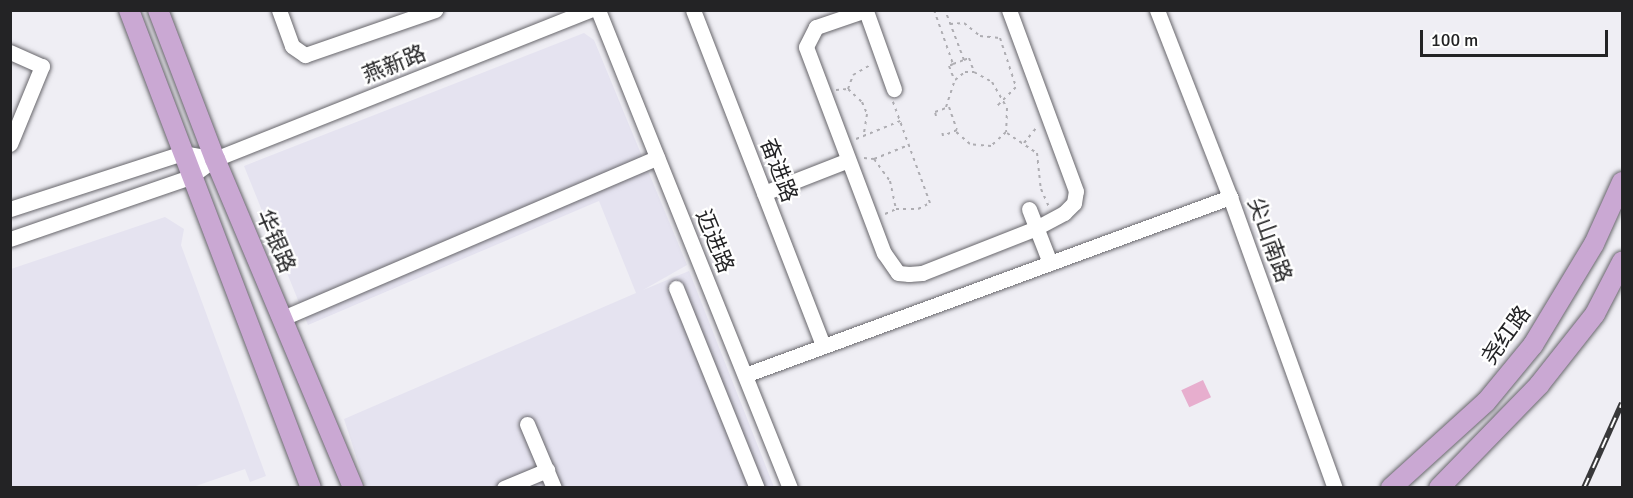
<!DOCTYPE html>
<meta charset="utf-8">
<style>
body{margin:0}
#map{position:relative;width:1633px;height:498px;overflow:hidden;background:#efeef4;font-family:Signika,"Noto Sans SC",sans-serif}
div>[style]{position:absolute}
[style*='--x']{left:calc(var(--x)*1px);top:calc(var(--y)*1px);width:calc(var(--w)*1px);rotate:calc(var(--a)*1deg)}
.built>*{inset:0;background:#e5e3f0}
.green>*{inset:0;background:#e7aece;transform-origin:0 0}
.path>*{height:2px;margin-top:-1px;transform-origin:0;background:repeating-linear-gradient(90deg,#aeadb2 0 3px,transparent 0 7.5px)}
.roads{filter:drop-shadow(0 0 2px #67666b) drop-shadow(0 0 2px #67666b)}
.minor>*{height:15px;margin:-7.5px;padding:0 7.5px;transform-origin:7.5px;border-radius:7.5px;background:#fff}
.major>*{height:20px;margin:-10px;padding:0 10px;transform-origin:10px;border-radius:10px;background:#caa8d3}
.rail>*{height:6px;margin-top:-3px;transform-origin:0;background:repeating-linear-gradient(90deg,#fff 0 11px,#38383a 0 22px);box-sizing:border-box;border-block:2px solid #38383a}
span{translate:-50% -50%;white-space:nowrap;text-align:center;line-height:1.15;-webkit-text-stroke:4.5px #fff;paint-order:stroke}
.street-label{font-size:22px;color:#232325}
.frame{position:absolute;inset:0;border:12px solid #232325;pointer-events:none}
.scale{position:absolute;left:1420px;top:30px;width:188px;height:27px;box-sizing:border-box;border:3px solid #232325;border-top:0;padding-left:8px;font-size:18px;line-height:21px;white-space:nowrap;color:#232325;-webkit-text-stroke:4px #fff;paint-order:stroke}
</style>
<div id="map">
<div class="built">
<div style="clip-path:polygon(584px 33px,594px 40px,687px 265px,643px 290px,689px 271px,774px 487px,366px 487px,344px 419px,636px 293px,599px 201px,308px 325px,244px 166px)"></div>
<div style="clip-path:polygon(165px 217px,184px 229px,181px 245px,266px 476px,250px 482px,245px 469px,193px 487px,11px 487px,11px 269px)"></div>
</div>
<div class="green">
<div style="left:1203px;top:380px;width:19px;height:24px;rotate:65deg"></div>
</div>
<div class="path">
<div style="--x:934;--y:10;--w:57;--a:70.6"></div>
<div style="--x:953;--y:64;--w:12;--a:-20"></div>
<div style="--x:964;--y:60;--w:53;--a:-110.8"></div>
<div style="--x:950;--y:24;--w:14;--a:-4"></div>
<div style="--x:964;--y:23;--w:21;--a:39"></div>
<div style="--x:980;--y:36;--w:20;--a:6"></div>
<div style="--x:1000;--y:38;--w:52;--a:71.9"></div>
<div style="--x:1016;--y:87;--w:27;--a:135"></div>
<div style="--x:964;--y:60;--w:5;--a:-22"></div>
<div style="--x:969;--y:58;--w:15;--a:70"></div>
<div style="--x:953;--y:64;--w:4;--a:153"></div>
<div style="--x:949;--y:66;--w:14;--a:69"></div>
<div style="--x:848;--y:89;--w:15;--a:-70"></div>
<div style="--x:853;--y:75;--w:20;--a:-30"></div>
<div style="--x:836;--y:90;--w:12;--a:-5"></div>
<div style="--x:848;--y:89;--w:19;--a:43"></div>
<div style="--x:862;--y:102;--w:13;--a:67"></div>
<div style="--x:867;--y:114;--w:20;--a:99"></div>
<div style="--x:946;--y:107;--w:28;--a:-72"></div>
<div style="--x:955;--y:80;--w:13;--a:-39"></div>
<div style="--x:965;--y:72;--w:9;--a:0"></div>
<div style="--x:974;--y:72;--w:21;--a:29"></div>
<div style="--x:992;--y:82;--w:30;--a:60"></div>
<div style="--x:1007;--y:108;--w:24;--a:92"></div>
<div style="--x:1006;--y:132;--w:21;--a:137"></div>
<div style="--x:991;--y:146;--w:21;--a:-175"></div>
<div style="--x:970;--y:144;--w:20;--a:-139"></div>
<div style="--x:936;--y:116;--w:4;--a:-104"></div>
<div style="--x:935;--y:112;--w:15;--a:-20"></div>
<div style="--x:949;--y:107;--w:24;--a:71"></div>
<div style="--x:957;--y:130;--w:15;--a:157"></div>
<div style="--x:943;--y:136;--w:6;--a:-99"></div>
<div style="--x:1007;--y:133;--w:36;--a:34"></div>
<div style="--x:1037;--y:153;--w:36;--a:84"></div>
<div style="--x:1041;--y:189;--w:20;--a:66"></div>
<div style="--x:856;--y:139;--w:48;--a:-22.2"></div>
<div style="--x:1024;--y:143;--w:21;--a:-51"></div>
<div style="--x:864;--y:158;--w:10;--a:6"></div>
<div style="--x:874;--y:159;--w:38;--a:-22"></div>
<div style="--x:874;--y:159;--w:27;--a:54"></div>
<div style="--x:890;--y:181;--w:29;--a:78"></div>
<div style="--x:885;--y:214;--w:12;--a:-24"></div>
<div style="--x:896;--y:209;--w:22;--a:0"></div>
<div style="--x:918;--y:209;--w:13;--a:-27"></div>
<div style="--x:930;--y:203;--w:108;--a:-110.1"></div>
</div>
<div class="roads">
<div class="minor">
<div style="--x:279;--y:10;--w:38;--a:70"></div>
<div style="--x:292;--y:46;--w:16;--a:35"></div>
<div style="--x:305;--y:55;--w:138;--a:-19.1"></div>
<div style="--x:598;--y:10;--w:515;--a:68.12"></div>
<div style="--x:693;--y:10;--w:360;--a:68.8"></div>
<div style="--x:866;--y:10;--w:53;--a:161.2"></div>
<div style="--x:816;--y:27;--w:22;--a:117"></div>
<div style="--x:806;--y:47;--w:220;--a:69.3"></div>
<div style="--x:884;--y:253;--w:24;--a:55"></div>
<div style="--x:898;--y:273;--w:11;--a:5"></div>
<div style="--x:909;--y:274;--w:13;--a:-4"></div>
<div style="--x:922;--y:273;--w:123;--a:-21.5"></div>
<div style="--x:1036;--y:228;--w:32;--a:-28"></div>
<div style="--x:1064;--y:213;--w:14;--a:-45"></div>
<div style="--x:1074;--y:203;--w:12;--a:-81"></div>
<div style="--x:1076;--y:191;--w:193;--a:-110.3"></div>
<div style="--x:1157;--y:10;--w:201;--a:68.7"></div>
<div style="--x:1230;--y:197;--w:309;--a:70.2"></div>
<div style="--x:866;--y:11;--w:83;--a:70.3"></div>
<div style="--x:10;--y:52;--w:35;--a:24"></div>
<div style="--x:42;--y:66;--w:84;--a:112.3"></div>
<div style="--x:764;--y:193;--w:90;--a:-21.4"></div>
<div style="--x:10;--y:209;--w:181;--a:-18"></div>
<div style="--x:182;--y:153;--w:34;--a:10"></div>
<div style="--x:1029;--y:209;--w:58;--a:68.7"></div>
<div style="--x:10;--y:239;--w:190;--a:-19"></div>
<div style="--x:190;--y:177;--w:31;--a:-36"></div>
<div style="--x:215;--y:159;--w:403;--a:-21.7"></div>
<div style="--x:676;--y:288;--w:216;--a:68"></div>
<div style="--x:283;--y:318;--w:407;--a:-23.2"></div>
<div style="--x:745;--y:375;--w:517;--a:-20.15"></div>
<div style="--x:527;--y:424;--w:69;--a:67.1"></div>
<div style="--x:504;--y:488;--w:47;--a:-22.7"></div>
</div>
<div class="major">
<div style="--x:129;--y:10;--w:511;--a:69.16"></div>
<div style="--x:158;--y:10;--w:160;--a:69.1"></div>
<div style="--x:215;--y:159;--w:357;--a:67.2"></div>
<div style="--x:1391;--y:488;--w:128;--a:-42.2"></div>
<div style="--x:1486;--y:402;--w:74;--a:-50.5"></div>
<div style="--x:1533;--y:345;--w:118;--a:-58.9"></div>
<div style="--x:1594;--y:244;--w:68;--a:-65.7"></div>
<div style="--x:1439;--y:488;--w:144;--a:-45.8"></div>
<div style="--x:1539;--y:385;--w:90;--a:-51.7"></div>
<div style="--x:1595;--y:314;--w:59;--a:-62.6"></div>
</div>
</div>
<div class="rail">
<div style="--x:1584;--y:488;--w:93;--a:-65.9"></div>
</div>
<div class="street-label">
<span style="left:394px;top:64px;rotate:-22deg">燕新路</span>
<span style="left:779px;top:170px;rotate:69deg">奋进路</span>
<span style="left:1270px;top:240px;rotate:70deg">尖山南路</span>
<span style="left:276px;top:241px;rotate:67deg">华银路</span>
<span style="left:715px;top:241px;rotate:68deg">迈进路</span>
<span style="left:1506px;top:335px;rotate:-54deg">尧红路</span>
</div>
<div class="frame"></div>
<div class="scale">100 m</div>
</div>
